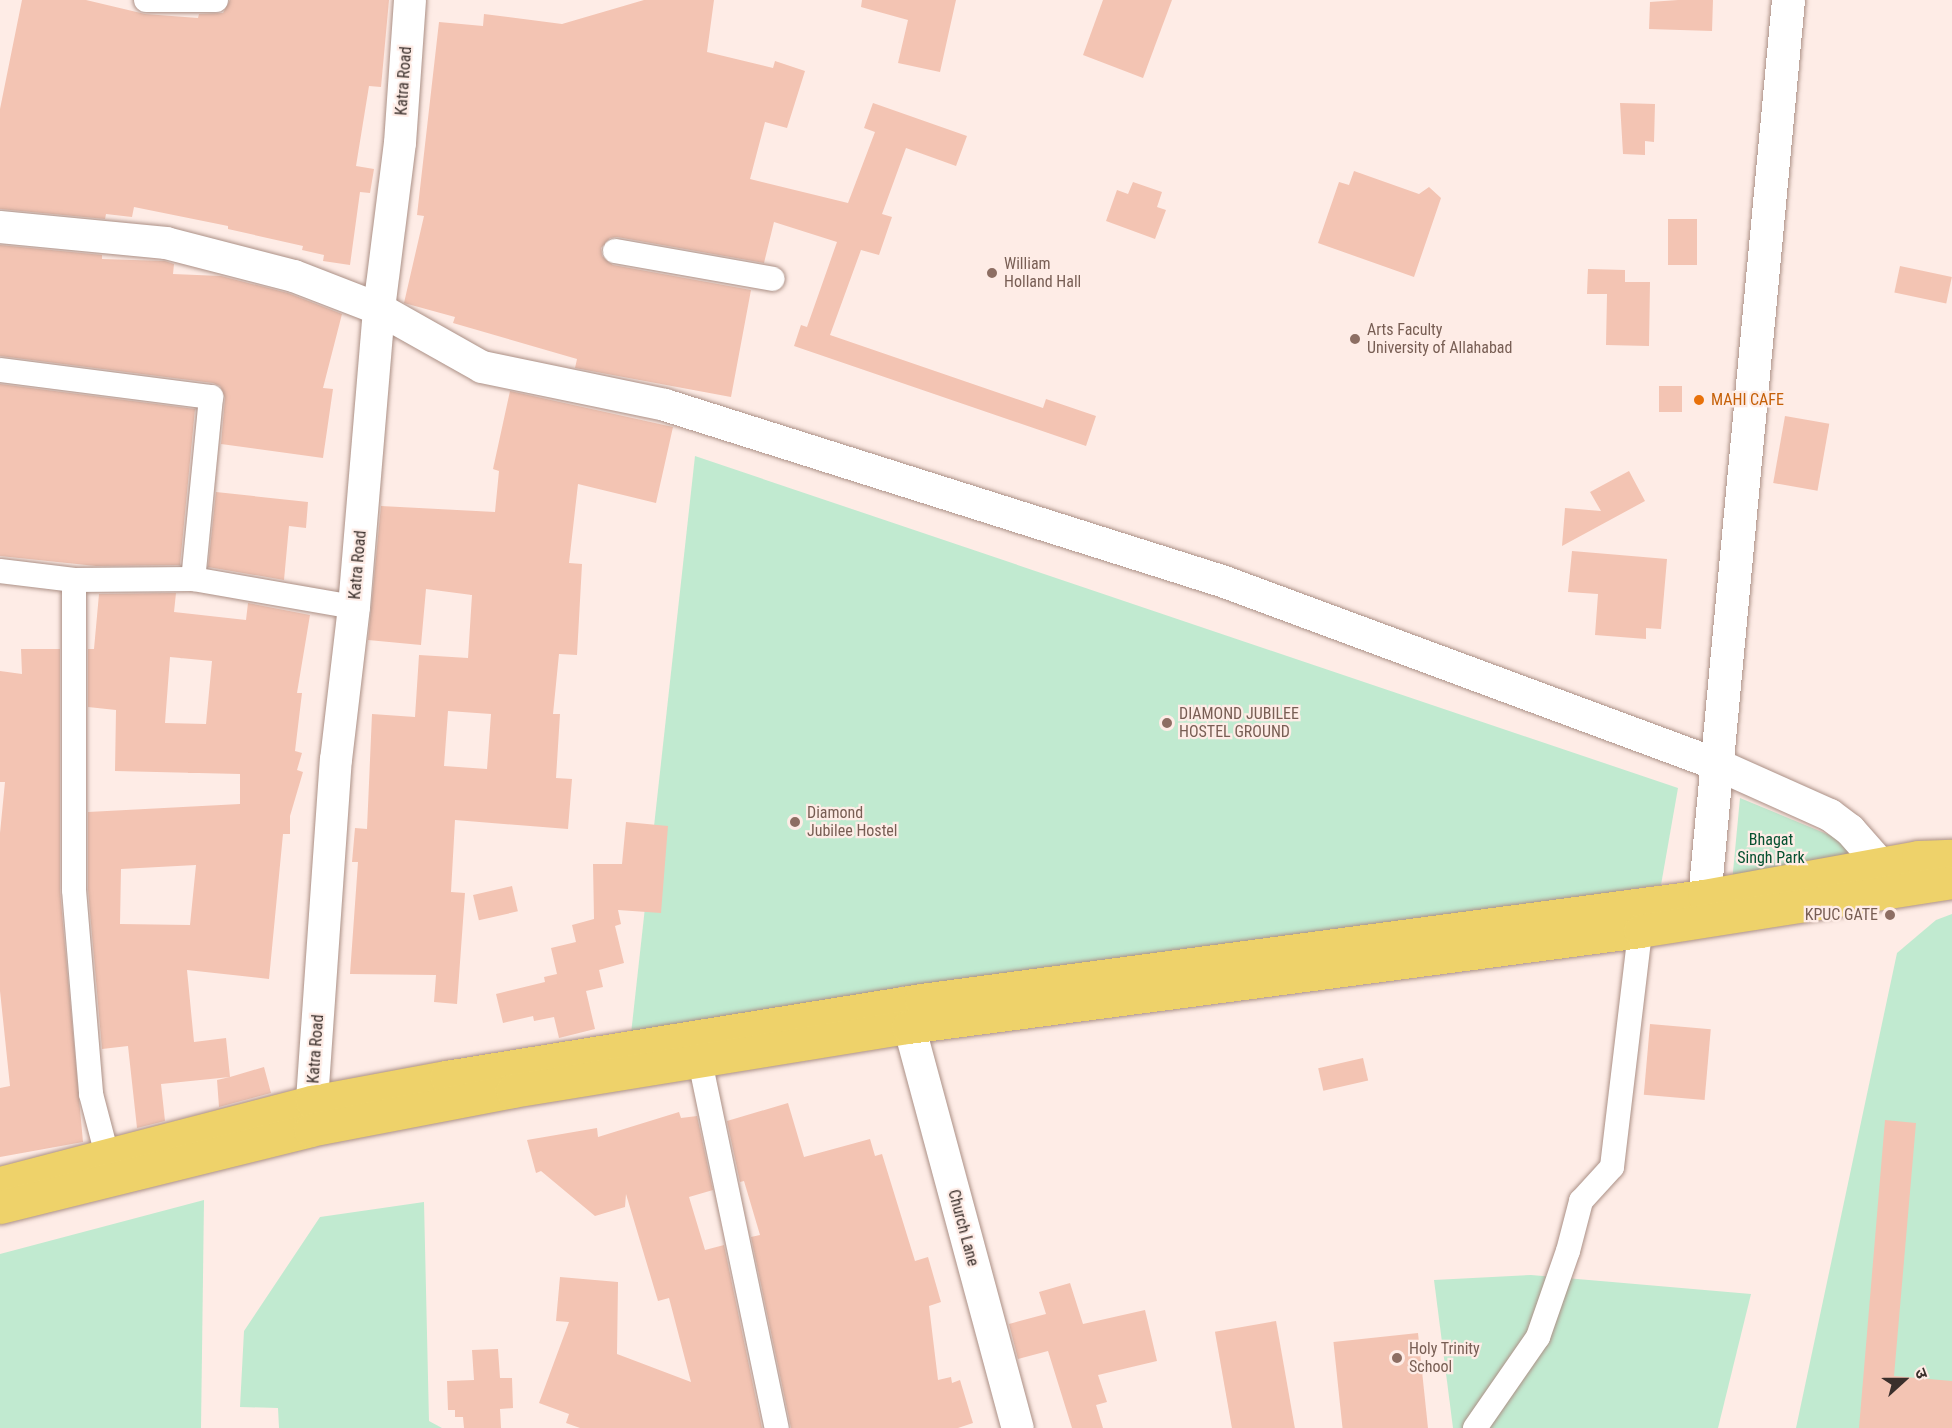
<!DOCTYPE html>
<meta charset="utf-8">
<style>
body{margin:0}
#map{position:relative;width:1952px;height:1428px;overflow:hidden;background:#feece6;font-family:"Roboto Condensed","Noto Sans Devanagari",sans-serif}
div>[style]{position:absolute}
[style*='--x']{left:calc(var(--x)*1px);top:calc(var(--y)*1px);width:calc(var(--w)*1px);rotate:calc(var(--a)*1deg)}
.green>*{inset:0;background:#c1ead0}
.building>*{inset:0;background:#f3c4b3;transform-origin:0 0}
.roads{filter:drop-shadow(0 0 2px #ab9086) drop-shadow(0 0 2px #ab9086)}
.minor>*{height:24px;margin:-12px;padding:0 12px;transform-origin:12px;border-radius:12px;background:#fff}
.tertiary>*{height:32px;margin:-16px;padding:0 16px;transform-origin:16px;border-radius:16px;background:#fff}
.secondary>*{height:33px;margin:-16.5px;padding:0 16.5px;transform-origin:16.5px;border-radius:16.5px;background:#fff}
.trunk>*{height:33px;margin:-16.5px;padding:0 16.5px;transform-origin:16.5px;border-radius:16.5px;background:#eed26a}
.dots>*{width:16px;height:16px;translate:-50% -50%;box-sizing:border-box;border:3px solid #feece6;border-radius:50%}
span{translate:-50% -50%;white-space:nowrap;text-align:center;line-height:1.15;-webkit-text-stroke:4.5px #feece6;paint-order:stroke}
.street-label{font-size:16px;color:#3a2f2b}
.education-label{font-size:16px;color:#785e54}
.left{translate:0 -50%;text-align:left}
.right{translate:-100% -50%;text-align:right}
.food-label{font-size:16px;color:#c56008}
.park-label{font-size:16px;color:#055130}
.north{position:absolute;left:1874px;top:1350px;width:60px;height:60px;-webkit-text-stroke:4px #feece6;paint-order:stroke;rotate:69deg;font-size:16px;font-weight:700;line-height:24px;text-align:center;color:#3a2f2b}
.north::after{content:'';display:block;margin:auto;width:21px;height:27px;background:#3a2f2b;clip-path:polygon(50% 0,100% 100%,50% 72%,0 100%)}
</style>
<div id="map">
<div class="green">
<div style="clip-path:polygon(695px 456px,1678px 788px,1661px 885px,631px 1034px)"></div>
<div style="clip-path:polygon(1740px 798px,1897px 863px,1731px 893px)"></div>
<div style="clip-path:polygon(1952px 914px,1952px 1428px,1796px 1428px,1897px 953px,1936px 920px)"></div>
<div style="clip-path:polygon(204px 1200px,201px 1428px,0 1428px,0 1254px)"></div>
<div style="clip-path:polygon(424px 1202px,429px 1421px,442px 1428px,279px 1428px,278px 1408px,240px 1407px,244px 1331px,320px 1217px)"></div>
<div style="clip-path:polygon(1531px 1275px,1751px 1294px,1718px 1428px,1453px 1428px,1434px 1280px)"></div>
</div>
<div class="building">
<div style="clip-path:polygon(22px 0,86px 0,145px 14px,198px 18px,199px 14px,223px 13px,230px 0,389px 0,381px 87px,369px 86px,356px 166px,374px 169px,370px 193px,360px 192px,350px 265px,323px 261px,324px 255px,302px 250px,303px 246px,228px 229px,228px 226px,134px 207px,132px 217px,106px 214px,105px 219px,0 209px,0 109px)"></div>
<div style="clip-path:polygon(644px 0,714px 0,707px 52px,773px 68px,775px 61px,805px 71px,787px 128px,765px 122px,750px 179px,848px 203px,875px 132px,864px 128px,873px 103px,967px 136px,956px 166px,906px 148px,882px 214px,892px 217px,879px 255px,861px 250px,830px 335px,1043px 408px,1046px 399px,1096px 416px,1086px 446px,794px 346px,801px 325px,807px 327px,837px 242px,774px 222px,764px 263px,617px 237px,610px 238px,601px 248px,602px 256px,613px 265px,751px 290px,731px 397px,575px 368px,577px 359px,453px 323px,455px 317px,404px 303px,424px 216px,417px 215px,439px 22px,483px 26px,484px 14px,562px 24px)"></div>
<div style="clip-path:polygon(862px 0,956px 0,940px 72px,898px 63px,908px 20px,861px 7px)"></div>
<div style="clip-path:polygon(1103px 0,1172px 0,1143px 78px,1083px 55px)"></div>
<div style="clip-path:polygon(1678px 0,1713px 0,1712px 31px,1649px 29px,1650px 2px)"></div>
<div style="clip-path:polygon(1620px 103px,1655px 104px,1654px 142px,1645px 141px,1645px 155px,1623px 154px)"></div>
<div style="clip-path:polygon(1354px 171px,1419px 194px,1429px 187px,1441px 198px,1414px 277px,1318px 243px,1339px 182px,1349px 185px)"></div>
<div style="clip-path:polygon(1133px 182px,1162px 192px,1157px 207px,1166px 210px,1155px 239px,1106px 221px,1117px 190px,1128px 194px)"></div>
<div style="left:1668px;top:219px;width:29px;height:46px"></div>
<div style="clip-path:polygon(0 245px,102px 255px,102px 259px,165px 261px,174px 264px,173px 274px,221px 276px,288px 293px,342px 314px,323px 388px,333px 389px,323px 458px,221px 444px,225px 398px,220px 386px,213px 383px,0 356px)"></div>
<div style="left:1900px;top:266px;width:53px;height:27px;rotate:12deg"></div>
<div style="clip-path:polygon(1588px 269px,1625px 270px,1625px 282px,1650px 282px,1649px 346px,1606px 345px,1607px 294px,1587px 294px)"></div>
<div style="clip-path:polygon(0 384px,195px 409px,180px 565px,96px 566px,0 556px)"></div>
<div style="left:1659px;top:386px;width:23px;height:26px"></div>
<div style="clip-path:polygon(evenodd,510px 391px,673px 427px,656px 503px,578px 484px,569px 563px,582px 564px,577px 655px,559px 654px,553px 714px,560px 714px,556px 778px,572px 779px,568px 829px,455px 820px,451px 892px,465px 893px,457px 1004px,434px 1002px,436px 975px,350px 974px,358px 862px,352px 862px,355px 828px,367px 829px,372px 714px,415px 717px,419px 655px,468px 658px,472px 595px,426px 589px,421px 645px,368px 640px,381px 506px,495px 512px,499px 471px,493px 469px,510px 391px,448px 711px,491px 714px,487px 769px,444px 766px,448px 711px)"></div>
<div style="left:1785px;top:416px;width:45px;height:68px;rotate:10deg"></div>
<div style="clip-path:polygon(1629px 471px,1645px 501px,1562px 546px,1565px 508px,1601px 511px,1590px 492px)"></div>
<div style="clip-path:polygon(216px 492px,308px 502px,306px 528px,289px 526px,284px 580px,208px 567px)"></div>
<div style="clip-path:polygon(1572px 551px,1667px 559px,1661px 629px,1646px 628px,1646px 639px,1595px 635px,1598px 594px,1568px 592px)"></div>
<div style="clip-path:polygon(evenodd,176px 593px,174px 612px,246px 620px,248px 603px,310px 615px,297px 693px,302px 693px,295px 751px,302px 753px,297px 770px,303px 772px,290px 816px,290px 834px,283px 834px,269px 979px,187px 970px,194px 1042px,226px 1038px,230px 1077px,264px 1067px,271px 1093px,219px 1107px,217px 1080px,230px 1077px,161px 1084px,165px 1121px,137px 1128px,128px 1046px,102px 1049px,88px 889px,88px 812px,240px 804px,240px 774px,115px 771px,116px 710px,88px 707px,88px 649px,94px 649px,99px 594px,176px 593px,170px 657px,212px 661px,206px 724px,165px 723px,170px 657px,176px 593px,196px 865px,190px 925px,120px 924px,121px 869px,196px 865px)"></div>
<div style="clip-path:polygon(21px 649px,60px 649px,60px 891px,83px 1142px,0 1157px,0 1088px,10px 1086px,0 991px,0 833px,5px 782px,0 782px,0 671px,22px 674px)"></div>
<div style="clip-path:polygon(626px 822px,668px 826px,661px 913px,618px 910px,621px 924px,615px 926px,624px 963px,599px 970px,603px 987px,586px 991px,595px 1029px,559px 1038px,554px 1017px,534px 1021px,533px 1016px,503px 1023px,496px 994px,545px 982px,544px 977px,557px 974px,551px 948px,576px 942px,572px 925px,594px 919px,593px 864px,622px 864px)"></div>
<div style="left:512px;top:886px;width:26px;height:40px;rotate:77deg"></div>
<div style="left:1650px;top:1024px;width:61px;height:71px;rotate:5deg"></div>
<div style="left:1363px;top:1058px;width:23px;height:46px;rotate:77deg"></div>
<div style="clip-path:polygon(788px 1103px,804px 1157px,870px 1139px,875px 1156px,882px 1154px,915px 1261px,928px 1257px,941px 1302px,929px 1306px,938px 1380px,951px 1377px,952px 1383px,960px 1380px,973px 1423px,958px 1428px,791px 1428px,751px 1237px,760px 1235px,744px 1181px,740px 1182px,727px 1121px)"></div>
<div style="clip-path:polygon(679px 1112px,681px 1118px,697px 1116px,713px 1190px,689px 1197px,705px 1250px,724px 1245px,762px 1428px,580px 1428px,566px 1423px,569px 1414px,539px 1403px,569px 1322px,556px 1321px,560px 1277px,618px 1282px,617px 1354px,691px 1382px,669px 1298px,658px 1301px,626px 1194px,625px 1207px,595px 1216px,541px 1171px,536px 1173px,527px 1140px,597px 1128px,598px 1137px)"></div>
<div style="clip-path:polygon(1885px 1120px,1916px 1123px,1894px 1376px,1952px 1381px,1952px 1428px,1859px 1428px)"></div>
<div style="clip-path:polygon(1070px 1283px,1083px 1324px,1145px 1310px,1157px 1361px,1098px 1375px,1107px 1402px,1096px 1405px,1103px 1428px,1072px 1428px,1048px 1351px,1018px 1359px,1009px 1324px,1046px 1314px,1039px 1292px)"></div>
<div style="left:1276px;top:1321px;width:109px;height:62px;rotate:80deg"></div>
<div style="left:1418px;top:1333px;width:96px;height:85px;rotate:84deg"></div>
<div style="clip-path:polygon(498px 1349px,500px 1378px,512px 1378px,513px 1408px,500px 1409px,501px 1428px,464px 1428px,463px 1417px,455px 1417px,455px 1410px,448px 1410px,447px 1381px,474px 1380px,472px 1350px)"></div>
</div>
<div class="roads">
<div class="minor">
<div style="--x:146;--y:0;--w:70;--a:0"></div>
<div style="--x:615;--y:251;--w:160;--a:10"></div>
<div style="--x:0;--y:370;--w:213;--a:7.3"></div>
<div style="--x:211;--y:397;--w:183;--a:95.6"></div>
<div style="--x:0;--y:571;--w:75;--a:6.9"></div>
<div style="--x:74;--y:580;--w:119;--a:-0.5"></div>
<div style="--x:193;--y:579;--w:163;--a:9.9"></div>
<div style="--x:74;--y:580;--w:310;--a:90"></div>
<div style="--x:74;--y:890;--w:205;--a:85.2"></div>
<div style="--x:91;--y:1094;--w:63;--a:75.3"></div>
<div style="--x:700;--y:1061;--w:375;--a:78.2"></div>
<div style="--x:1475;--y:1428;--w:111;--a:-55.3"></div>
<div style="--x:1538;--y:1337;--w:91;--a:-70.8"></div>
<div style="--x:1568;--y:1251;--w:52;--a:-75.4"></div>
<div style="--x:1581;--y:1201;--w:46;--a:-47.6"></div>
<div style="--x:1612;--y:1167;--w:238;--a:-83.2"></div>
</div>
<div class="tertiary">
<div style="--x:0;--y:227;--w:167;--a:5.5"></div>
<div style="--x:166;--y:243;--w:132;--a:14.5"></div>
<div style="--x:294;--y:276;--w:91;--a:21.2"></div>
<div style="--x:379;--y:309;--w:118;--a:29.4"></div>
<div style="--x:482;--y:367;--w:187;--a:11.7"></div>
<div style="--x:665;--y:405;--w:584;--a:17.54"></div>
<div style="--x:1222;--y:581;--w:527;--a:20.33"></div>
<div style="--x:1716;--y:764;--w:125;--a:24.1"></div>
<div style="--x:1830;--y:815;--w:25;--a:37"></div>
<div style="--x:1850;--y:830;--w:45;--a:48.6"></div>
<div style="--x:903;--y:1003;--w:440;--a:74.9"></div>
<div style="--x:310;--y:1129;--w:370;--a:-86"></div>
<div style="--x:336;--y:760;--w:154;--a:-83.3"></div>
<div style="--x:354;--y:607;--w:299;--a:-85.2"></div>
<div style="--x:379;--y:309;--w:167;--a:-82.8"></div>
<div style="--x:400;--y:143;--w:143;--a:-86"></div>
</div>
<div class="secondary">
<div style="--x:1702;--y:920;--w:924;--a:-84.66"></div>
</div>
<div class="trunk">
<div style="--x:0;--y:1183;--w:322;--a:-14.6"></div>
<div style="--x:312;--y:1102;--w:136;--a:-10.6"></div>
<div style="--x:446;--y:1077;--w:481;--a:-9.2"></div>
<div style="--x:921;--y:1000;--w:790;--a:-7.57"></div>
<div style="--x:1704;--y:896;--w:218;--a:-10.3"></div>
<div style="--x:1918;--y:857;--w:34;--a:-2"></div>
<div style="--x:0;--y:1207;--w:319;--a:-13.9"></div>
<div style="--x:310;--y:1130;--w:206;--a:-10.9"></div>
<div style="--x:512;--y:1091;--w:401;--a:-9.2"></div>
<div style="--x:908;--y:1027;--w:738;--a:-7.47"></div>
<div style="--x:1640;--y:931;--w:316;--a:-8.9"></div>
</div>
</div>
<div class="dots">
<div style="left:992px;top:273px;background:#8d6e63"></div>
<div style="left:1355px;top:339px;background:#8d6e63"></div>
<div style="left:1699px;top:400px;background:#e8710a"></div>
<div style="left:1167px;top:723px;background:#8d6e63"></div>
<div style="left:795px;top:822px;background:#8d6e63"></div>
<div style="left:1890px;top:915px;background:#8d6e63"></div>
<div style="left:1397px;top:1358px;background:#8d6e63"></div>
</div>
<div class="street-label">
<span style="left:404px;top:81px;rotate:-86deg">Katra Road</span>
<span style="left:358px;top:565px;rotate:-85deg">Katra Road</span>
<span style="left:316px;top:1049px;rotate:-86deg">Katra Road</span>
<span style="left:963px;top:1228px;rotate:75deg">Church Lane</span>
</div>
<div class="education-label">
<span class="left" style="left:1004px;top:273px">William<br>Holland Hall</span>
<span class="left" style="left:1367px;top:339px">Arts Faculty<br>University of Allahabad</span>
<span class="left" style="left:1179px;top:723px">DIAMOND JUBILEE<br>HOSTEL GROUND</span>
<span class="left" style="left:807px;top:822px">Diamond<br>Jubilee Hostel</span>
<span class="right" style="left:1878px;top:915px">KPUC GATE</span>
<span class="left" style="left:1409px;top:1358px">Holy Trinity<br>School</span>
</div>
<div class="food-label">
<span class="left" style="left:1711px;top:400px">MAHI CAFE</span>
</div>
<div class="park-label">
<span style="left:1771px;top:849px">Bhagat<br>Singh Park</span>
</div>
<div class="north">उ</div>
</div>
